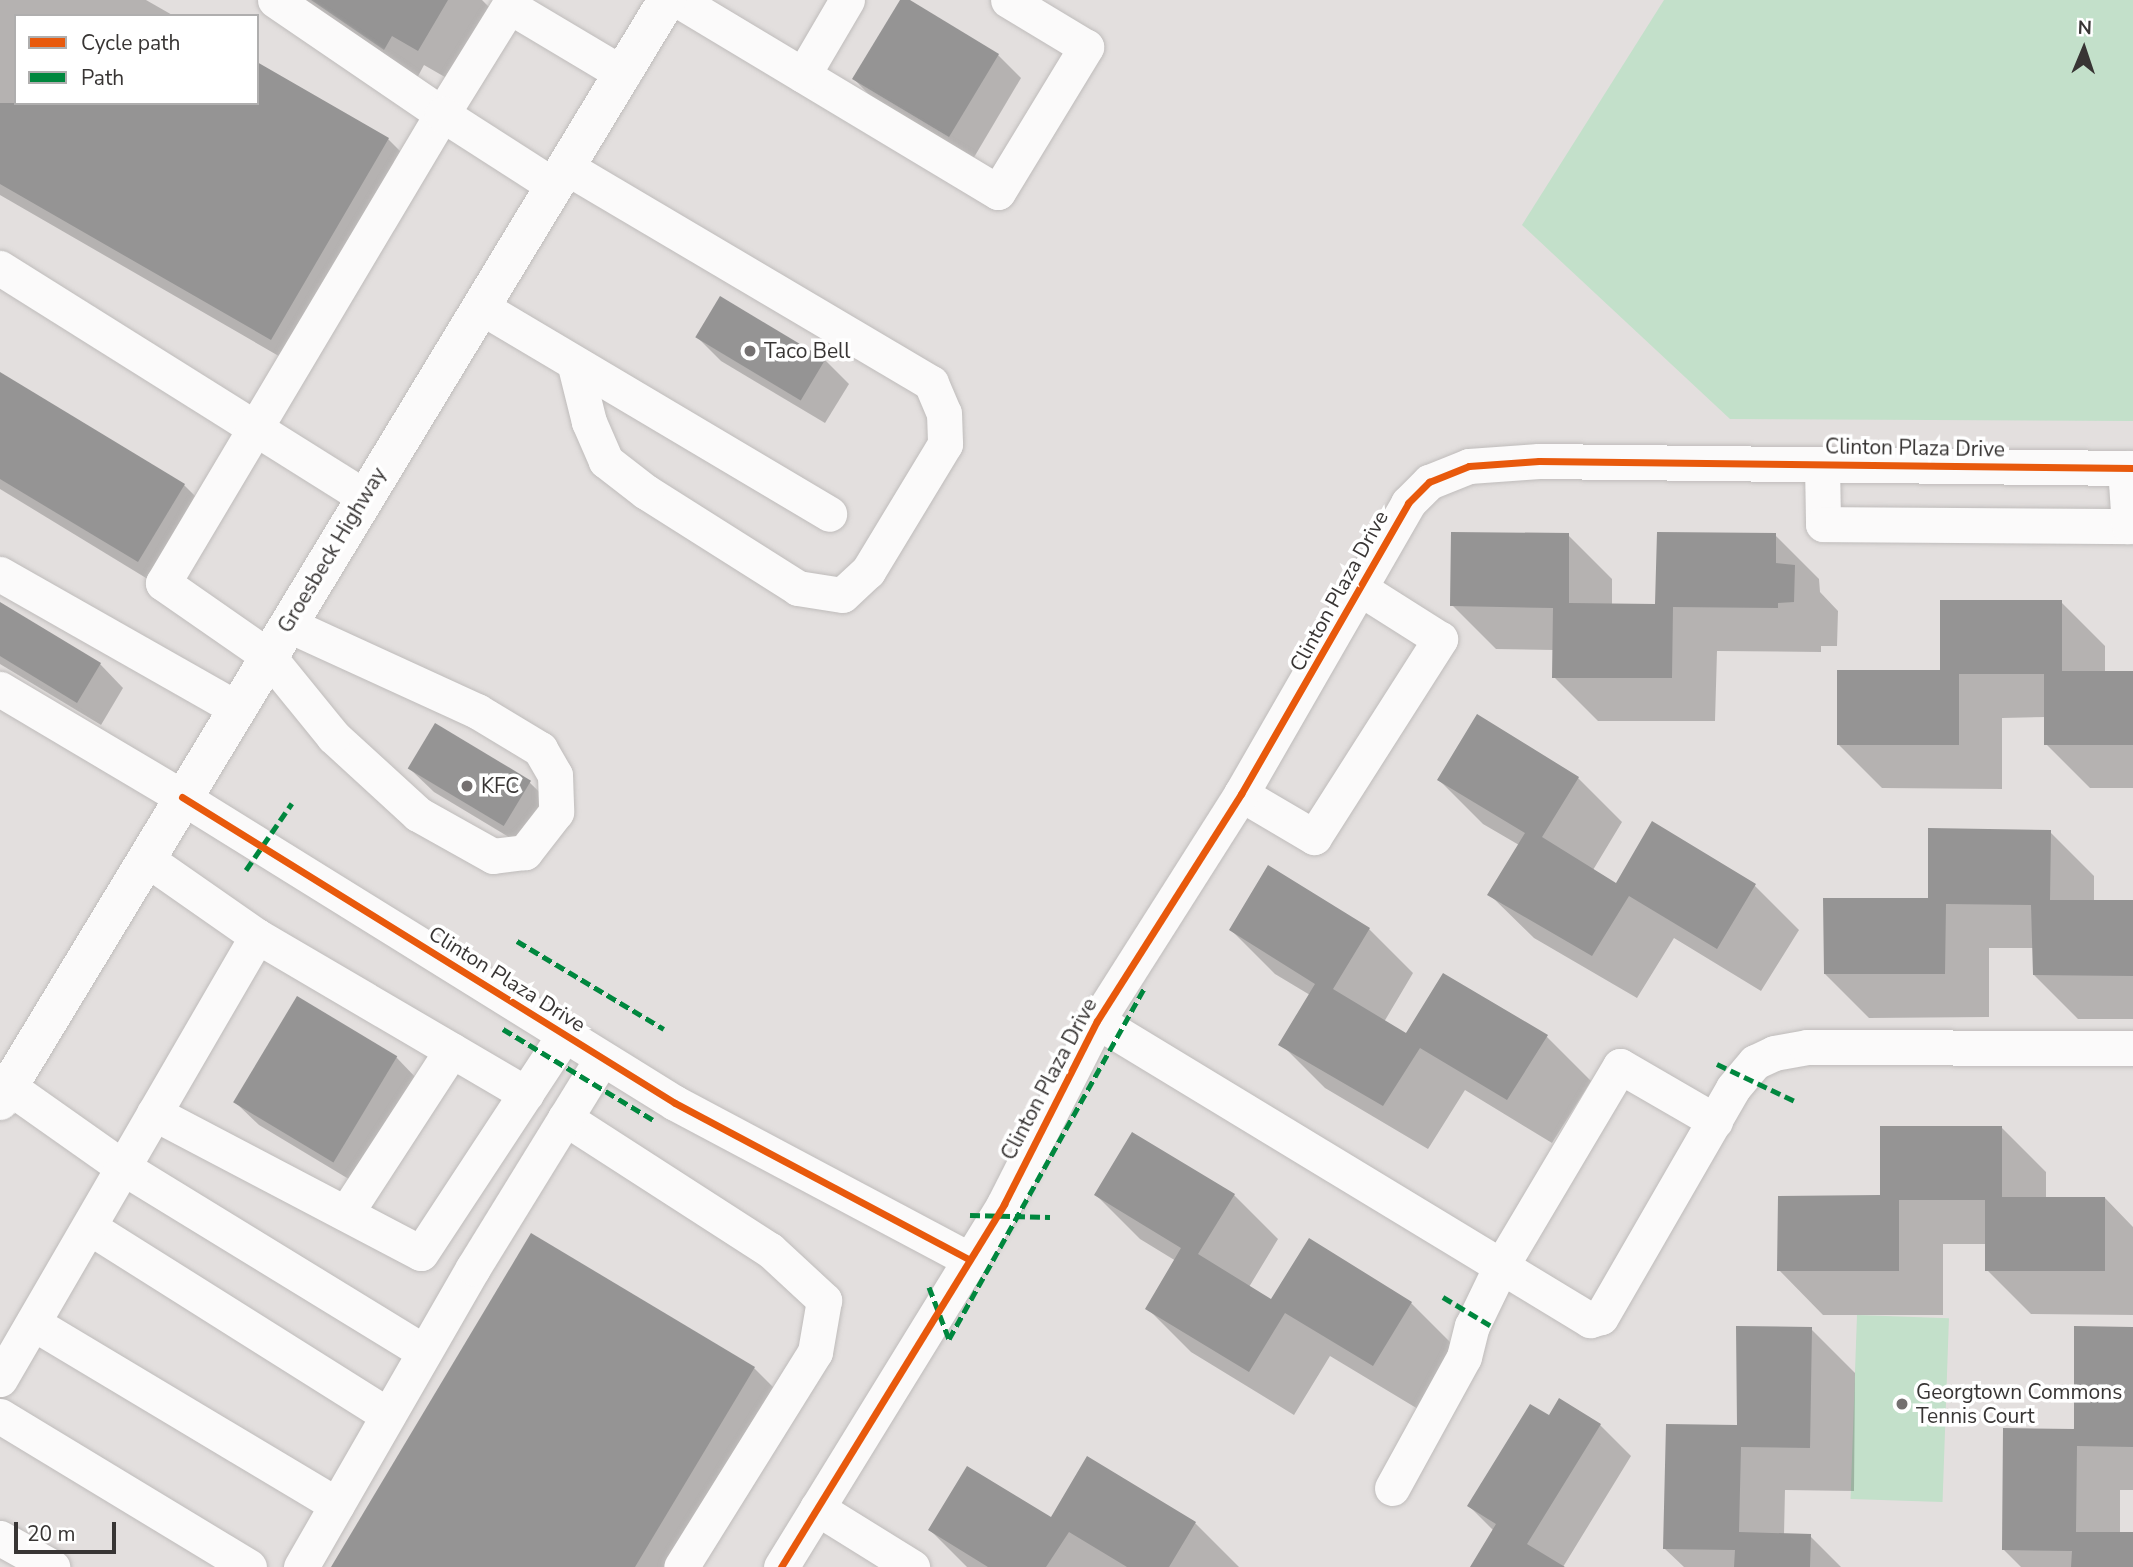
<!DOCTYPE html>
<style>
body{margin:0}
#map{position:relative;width:2133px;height:1567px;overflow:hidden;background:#e3dfde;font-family:"Nunito Sans",sans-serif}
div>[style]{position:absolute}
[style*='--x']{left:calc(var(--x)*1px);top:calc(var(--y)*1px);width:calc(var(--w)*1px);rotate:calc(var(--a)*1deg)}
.green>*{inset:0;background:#c3e0ca;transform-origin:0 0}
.shadow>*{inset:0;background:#0003}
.building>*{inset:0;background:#959494;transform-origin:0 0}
.roads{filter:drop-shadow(0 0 2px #bfbcbb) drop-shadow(0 0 2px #bfbcbb)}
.minor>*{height:35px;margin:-17.5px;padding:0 17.5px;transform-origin:17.5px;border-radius:17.5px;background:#fbfafa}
.major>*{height:38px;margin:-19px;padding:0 19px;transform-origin:19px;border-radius:19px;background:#fbfafa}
.quiet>*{height:5px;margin-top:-2.5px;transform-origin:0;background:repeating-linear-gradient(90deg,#00873e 0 10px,transparent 0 15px)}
.cycleway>*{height:7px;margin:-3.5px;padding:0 3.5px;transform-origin:3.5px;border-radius:3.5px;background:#e8590c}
.dots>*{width:19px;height:19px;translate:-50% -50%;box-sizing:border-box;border:4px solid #fff;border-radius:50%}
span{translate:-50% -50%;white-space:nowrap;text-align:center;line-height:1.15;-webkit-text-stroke:7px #fff;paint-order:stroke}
.poi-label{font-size:21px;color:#383534}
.left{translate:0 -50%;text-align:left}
.street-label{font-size:21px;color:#383534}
.legend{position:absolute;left:14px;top:14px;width:245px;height:91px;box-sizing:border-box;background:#fff;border:2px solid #afaeae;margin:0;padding:9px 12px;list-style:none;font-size:21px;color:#383534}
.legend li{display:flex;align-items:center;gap:14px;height:35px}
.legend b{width:35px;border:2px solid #afaeae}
.north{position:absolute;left:2049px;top:14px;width:70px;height:70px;-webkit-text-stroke:5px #fff;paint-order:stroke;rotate:2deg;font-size:19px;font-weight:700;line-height:28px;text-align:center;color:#383534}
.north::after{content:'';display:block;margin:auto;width:24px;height:32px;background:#383534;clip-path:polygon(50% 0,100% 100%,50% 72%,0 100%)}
.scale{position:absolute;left:14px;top:1522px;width:102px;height:32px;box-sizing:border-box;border:4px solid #383534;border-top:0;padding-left:9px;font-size:21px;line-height:24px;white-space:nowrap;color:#383534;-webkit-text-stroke:5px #fff;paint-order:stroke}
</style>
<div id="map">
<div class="green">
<div style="clip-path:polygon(1664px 0,2133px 0,2133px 421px,1730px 419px,1522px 225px)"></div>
<div style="left:1857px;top:1315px;width:92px;height:184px;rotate:2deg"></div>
</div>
<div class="shadow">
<div style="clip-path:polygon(0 0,146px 0,174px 16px,16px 16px,16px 103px,388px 139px,419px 170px,303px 370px,0 195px)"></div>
<div style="clip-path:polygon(280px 0,482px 0,491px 9px,450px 80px,424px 65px,416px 80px)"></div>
<div style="clip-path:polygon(902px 0,998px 55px,1021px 78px,973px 159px,877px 103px,854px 79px)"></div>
<div style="clip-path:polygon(697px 337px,825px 360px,849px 384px,825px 423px,721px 361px)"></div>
<div style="clip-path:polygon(0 374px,184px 485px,215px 516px,169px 592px,0 489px)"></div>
<div style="clip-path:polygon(1568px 535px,1612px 579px,1612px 605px,1657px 606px,1775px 535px,1819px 579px,1820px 592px,1838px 611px,1837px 646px,1821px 646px,1821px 652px,1717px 651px,1715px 721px,1598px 721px,1554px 677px,1554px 650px,1496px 649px,1452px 605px)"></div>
<div style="clip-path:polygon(2061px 602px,2105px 646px,2105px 673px,2133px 673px,2133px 788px,2090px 788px,2046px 744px,2046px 717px,2002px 718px,2002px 789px,1882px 788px,1838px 744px,1942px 672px)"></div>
<div style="clip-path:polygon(0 604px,100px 664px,123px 688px,101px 725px,0 664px)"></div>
<div style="clip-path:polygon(1477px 717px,1578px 778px,1622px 822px,1593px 870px,1616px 885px,1653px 823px,1755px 886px,1799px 930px,1761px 991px,1674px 938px,1637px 998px,1534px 938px,1489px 894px,1519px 845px,1483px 824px,1439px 780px)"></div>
<div style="clip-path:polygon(410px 769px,529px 782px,553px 805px,527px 848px,434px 792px)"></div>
<div style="clip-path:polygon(2050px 832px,2094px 876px,2094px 902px,2133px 902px,2133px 1019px,2078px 1019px,2034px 975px,2034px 948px,1989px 948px,1989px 1017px,1869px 1018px,1825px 974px,1930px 900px)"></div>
<div style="clip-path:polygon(1369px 929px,1413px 973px,1384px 1022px,1407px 1036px,1547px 1037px,1591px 1081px,1552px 1143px,1465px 1090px,1428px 1149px,1325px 1088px,1281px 1044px,1310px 995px,1275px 974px,1231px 930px)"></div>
<div style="clip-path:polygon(396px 1057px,419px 1081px,357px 1184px,259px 1125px,235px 1102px)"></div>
<div style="clip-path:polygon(2002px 1128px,2046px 1172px,2046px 1198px,2105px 1198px,2133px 1227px,2133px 1315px,2031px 1314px,1987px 1270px,1987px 1244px,1943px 1244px,1943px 1315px,1823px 1315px,1779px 1270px,1882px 1197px)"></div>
<div style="clip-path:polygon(1096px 1195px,1234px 1195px,1278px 1239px,1249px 1287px,1272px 1301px,1411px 1303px,1455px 1347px,1418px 1409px,1330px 1356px,1294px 1415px,1191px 1352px,1147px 1308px,1176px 1261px,1140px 1239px)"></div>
<div style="clip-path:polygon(2133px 1328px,2133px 1490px,2120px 1490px,2120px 1534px,2133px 1534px,2133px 1567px,2021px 1567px,2003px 1549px)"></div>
<div style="clip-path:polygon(1811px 1329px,1855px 1373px,1854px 1491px,1785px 1490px,1784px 1535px,1810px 1536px,1841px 1567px,1684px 1567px,1665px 1549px,1738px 1427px)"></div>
<div style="clip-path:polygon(754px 1368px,785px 1399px,684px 1567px,333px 1567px)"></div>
<div style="clip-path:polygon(1549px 1417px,1600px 1425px,1631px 1456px,1563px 1567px,1472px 1567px,1494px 1531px,1469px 1506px)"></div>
<div style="clip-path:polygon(1051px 1519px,1195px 1523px,1239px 1567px,967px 1567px,930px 1530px)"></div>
</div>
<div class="building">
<div style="clip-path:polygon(311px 0,448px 0,418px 51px,392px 36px,384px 50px)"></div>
<div style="clip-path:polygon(900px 0,910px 0,999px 54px,949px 137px,852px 79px)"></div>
<div style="clip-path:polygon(257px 62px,389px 138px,271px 340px,0 184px,0 103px,257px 103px)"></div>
<div style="left:720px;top:296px;width:123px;height:48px;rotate:31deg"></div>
<div style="clip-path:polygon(0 372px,185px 484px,138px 562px,0 479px)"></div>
<div style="clip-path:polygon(1451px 532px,1569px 533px,1569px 603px,1655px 604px,1657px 532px,1776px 533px,1776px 563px,1795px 565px,1794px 602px,1778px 603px,1778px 608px,1673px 607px,1672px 678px,1552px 678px,1553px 608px,1450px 606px)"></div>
<div style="clip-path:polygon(1940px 600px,2062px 600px,2062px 671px,2133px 671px,2133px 745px,2044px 745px,2044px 674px,1959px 674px,1959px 745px,1837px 745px,1837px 670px,1940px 670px)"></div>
<div style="clip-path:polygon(0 602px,101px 663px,77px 703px,0 656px)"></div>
<div style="clip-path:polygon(1477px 714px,1579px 777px,1542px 837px,1616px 883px,1652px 821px,1756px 884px,1717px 949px,1629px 896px,1592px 956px,1487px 895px,1525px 833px,1437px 780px)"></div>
<div style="left:435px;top:723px;width:112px;height:53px;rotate:31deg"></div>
<div style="clip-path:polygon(1928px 828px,2051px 830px,2050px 900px,2133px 900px,2133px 976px,2033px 975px,2031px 905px,1946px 904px,1945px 974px,1824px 974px,1823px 898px,1928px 898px)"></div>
<div style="clip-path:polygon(1268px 865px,1370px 928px,1333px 989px,1406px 1033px,1443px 973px,1548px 1035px,1507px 1100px,1420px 1048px,1383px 1106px,1278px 1045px,1315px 984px,1229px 930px)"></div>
<div style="left:297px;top:996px;width:117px;height:124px;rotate:31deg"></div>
<div style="clip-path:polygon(1880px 1126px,2002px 1126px,2002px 1197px,2105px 1197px,2105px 1271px,1985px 1271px,1985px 1200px,1899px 1200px,1899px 1271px,1777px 1271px,1778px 1196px,1880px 1195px)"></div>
<div style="clip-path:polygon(1132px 1132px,1235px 1194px,1198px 1254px,1271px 1299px,1309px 1238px,1412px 1302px,1373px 1366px,1285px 1313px,1249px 1372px,1145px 1309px,1181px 1248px,1094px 1195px)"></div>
<div style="clip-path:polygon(531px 1233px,755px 1367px,635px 1567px,331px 1567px)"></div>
<div style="clip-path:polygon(1736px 1326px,1812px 1327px,1810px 1448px,1741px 1447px,1739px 1532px,1811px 1534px,1810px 1567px,1734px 1567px,1735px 1550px,1663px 1549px,1666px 1424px,1737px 1425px)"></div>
<div style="clip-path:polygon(2074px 1326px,2133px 1327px,2133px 1447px,2077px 1446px,2076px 1532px,2133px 1532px,2133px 1567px,2071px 1567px,2072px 1551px,2002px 1550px,2003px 1428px,2074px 1429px)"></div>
<div style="clip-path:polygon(1559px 1398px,1601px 1424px,1527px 1544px,1565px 1567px,1470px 1567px,1496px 1524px,1467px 1506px,1530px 1404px,1549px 1415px)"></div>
<div style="clip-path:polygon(1087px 1456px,1196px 1522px,1169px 1567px,1127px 1567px,1069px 1532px,1046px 1567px,988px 1567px,928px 1530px,967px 1466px,1051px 1517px)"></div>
</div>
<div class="roads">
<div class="minor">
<div style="--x:275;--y:0;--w:202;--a:34.3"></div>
<div style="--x:442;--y:114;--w:127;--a:-58.2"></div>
<div style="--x:509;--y:6;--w:133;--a:30.8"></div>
<div style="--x:678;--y:0;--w:373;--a:31"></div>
<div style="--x:998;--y:192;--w:170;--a:-58.7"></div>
<div style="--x:1086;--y:47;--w:91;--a:-148.9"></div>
<div style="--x:803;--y:75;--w:87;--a:-59.6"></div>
<div style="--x:566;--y:167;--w:424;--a:30.6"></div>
<div style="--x:931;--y:383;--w:33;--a:67"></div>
<div style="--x:944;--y:413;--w:31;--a:88"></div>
<div style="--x:945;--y:444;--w:149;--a:121.2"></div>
<div style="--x:868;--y:571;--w:35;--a:137"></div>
<div style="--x:842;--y:595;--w:45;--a:-171"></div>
<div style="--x:798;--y:588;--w:180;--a:-147.7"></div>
<div style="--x:646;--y:492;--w:51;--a:-142.2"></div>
<div style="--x:606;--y:461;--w:43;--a:-113.6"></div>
<div style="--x:589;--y:422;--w:58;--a:-104"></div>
<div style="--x:0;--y:268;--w:431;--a:32.1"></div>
<div style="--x:481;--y:307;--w:405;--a:30.7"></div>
<div style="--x:1822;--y:464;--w:60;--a:89"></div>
<div style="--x:1823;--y:524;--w:306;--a:0.4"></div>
<div style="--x:2129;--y:526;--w:58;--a:-93.9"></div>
<div style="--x:0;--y:574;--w:271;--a:29.6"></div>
<div style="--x:287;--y:624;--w:209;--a:24.6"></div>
<div style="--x:477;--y:711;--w:74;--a:31.1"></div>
<div style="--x:540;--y:749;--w:30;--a:60"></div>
<div style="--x:555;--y:775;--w:37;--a:88"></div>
<div style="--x:556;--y:812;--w:51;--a:127.8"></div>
<div style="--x:525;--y:852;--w:32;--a:173"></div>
<div style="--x:493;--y:856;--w:86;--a:-150.8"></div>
<div style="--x:418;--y:814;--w:115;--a:-137.5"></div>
<div style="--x:333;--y:736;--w:103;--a:-129.1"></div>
<div style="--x:268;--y:656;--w:128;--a:-145.2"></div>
<div style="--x:163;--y:583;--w:546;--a:-59.25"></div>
<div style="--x:442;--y:114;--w:133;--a:32.7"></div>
<div style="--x:0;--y:689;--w:212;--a:30.7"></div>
<div style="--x:182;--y:797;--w:580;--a:31.83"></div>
<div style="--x:675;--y:1103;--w:332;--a:28"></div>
<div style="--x:1241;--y:794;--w:85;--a:30.5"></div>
<div style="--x:1314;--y:837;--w:235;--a:-57.5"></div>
<div style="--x:1440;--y:639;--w:93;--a:-147.7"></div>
<div style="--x:145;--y:858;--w:136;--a:34.9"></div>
<div style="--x:257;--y:936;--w:312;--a:30.4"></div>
<div style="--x:1097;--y:1021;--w:577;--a:31.24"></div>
<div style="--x:1590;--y:1320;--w:11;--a:-15"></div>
<div style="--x:1601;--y:1317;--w:264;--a:-60"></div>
<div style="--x:1733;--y:1088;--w:34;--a:-50"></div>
<div style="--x:1755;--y:1062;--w:21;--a:-25"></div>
<div style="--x:1774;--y:1053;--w:34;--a:-10"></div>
<div style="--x:1807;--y:1047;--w:326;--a:0.2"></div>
<div style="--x:9;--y:1087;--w:141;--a:35.2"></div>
<div style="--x:124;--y:1168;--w:352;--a:31.5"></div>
<div style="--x:154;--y:1113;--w:301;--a:27.7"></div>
<div style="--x:421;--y:1253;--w:261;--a:-56.7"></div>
<div style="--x:565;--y:1118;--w:244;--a:32.8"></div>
<div style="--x:770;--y:1250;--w:74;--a:42.8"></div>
<div style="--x:824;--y:1300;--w:53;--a:99.8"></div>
<div style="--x:815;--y:1352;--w:253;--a:121.9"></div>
<div style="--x:346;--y:1213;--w:194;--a:-57"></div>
<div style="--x:89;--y:1227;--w:353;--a:32.2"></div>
<div style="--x:33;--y:1323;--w:354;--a:30.9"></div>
<div style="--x:0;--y:1379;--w:512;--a:-59.88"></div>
<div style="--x:0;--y:1416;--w:291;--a:31.2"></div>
<div style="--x:1392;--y:1488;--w:149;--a:-61.2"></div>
<div style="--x:1464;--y:1357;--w:32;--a:-76"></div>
<div style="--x:1472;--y:1326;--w:64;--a:-64.2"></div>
<div style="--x:1500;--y:1268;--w:235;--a:-59.3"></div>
<div style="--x:1620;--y:1066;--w:110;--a:30.1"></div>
<div style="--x:817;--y:1508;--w:112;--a:31.8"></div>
<div style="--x:0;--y:1538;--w:60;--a:29.1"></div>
<div style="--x:301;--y:1567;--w:345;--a:-60.1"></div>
<div style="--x:473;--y:1268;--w:246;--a:-58.4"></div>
<div style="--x:781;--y:1567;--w:426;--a:-58.4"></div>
<div style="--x:1004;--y:1204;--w:205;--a:-63.1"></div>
<div style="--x:1097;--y:1021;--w:269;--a:-57.6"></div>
<div style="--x:1241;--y:794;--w:336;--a:-60.1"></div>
<div style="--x:1408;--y:503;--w:30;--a:-45"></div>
<div style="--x:1429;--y:482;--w:43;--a:-21.8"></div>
<div style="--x:1469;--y:466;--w:70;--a:-4.1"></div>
<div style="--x:1539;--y:461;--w:594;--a:0.68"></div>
</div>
<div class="major">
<div style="--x:0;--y:1101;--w:1287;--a:-58.79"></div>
</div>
</div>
<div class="quiet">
<div style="--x:246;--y:870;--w:81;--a:-55.5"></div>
<div style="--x:517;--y:941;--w:171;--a:30.9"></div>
<div style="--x:503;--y:1029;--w:175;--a:31.2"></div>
<div style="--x:1717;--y:1064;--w:89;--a:25.4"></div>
<div style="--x:970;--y:1215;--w:80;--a:1.4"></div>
<div style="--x:929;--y:1287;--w:56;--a:69"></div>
<div style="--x:1443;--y:1297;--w:58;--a:31"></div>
<div style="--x:949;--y:1339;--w:403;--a:-60.9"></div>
</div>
<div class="cycleway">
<div style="--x:182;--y:797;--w:580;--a:31.83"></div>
<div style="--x:675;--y:1103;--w:332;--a:28"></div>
<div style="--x:781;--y:1567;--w:426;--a:-58.4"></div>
<div style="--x:1004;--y:1204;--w:205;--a:-63.1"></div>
<div style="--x:1097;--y:1021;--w:269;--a:-57.6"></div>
<div style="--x:1241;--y:794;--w:336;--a:-60.1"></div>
<div style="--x:1408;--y:503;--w:30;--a:-45"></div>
<div style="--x:1429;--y:482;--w:43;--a:-21.8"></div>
<div style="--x:1469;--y:466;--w:70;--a:-4.1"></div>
<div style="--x:1539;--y:461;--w:594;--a:0.68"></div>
</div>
<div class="dots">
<div style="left:750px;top:351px;background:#747070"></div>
<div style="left:467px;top:786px;background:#747070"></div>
<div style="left:1902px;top:1404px;background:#747070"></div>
</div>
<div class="poi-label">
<span class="left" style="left:764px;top:351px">Taco Bell</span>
<span class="left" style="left:481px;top:786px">KFC</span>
<span class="left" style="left:1916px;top:1404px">Georgtown Commons<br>Tennis Court</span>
</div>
<div class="street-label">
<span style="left:1915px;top:448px;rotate:1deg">Clinton Plaza Drive</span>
<span style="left:332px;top:550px;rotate:-59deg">Groesbeck Highway</span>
<span style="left:1339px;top:591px;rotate:-61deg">Clinton Plaza Drive</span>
<span style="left:507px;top:979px;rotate:32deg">Clinton Plaza Drive</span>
<span style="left:1049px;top:1079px;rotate:-62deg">Clinton Plaza Drive</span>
</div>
<ul class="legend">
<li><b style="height:9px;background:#e8590c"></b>Cycle path</li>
<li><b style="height:9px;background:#00873e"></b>Path</li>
</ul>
<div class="north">N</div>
<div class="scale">20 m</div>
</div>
